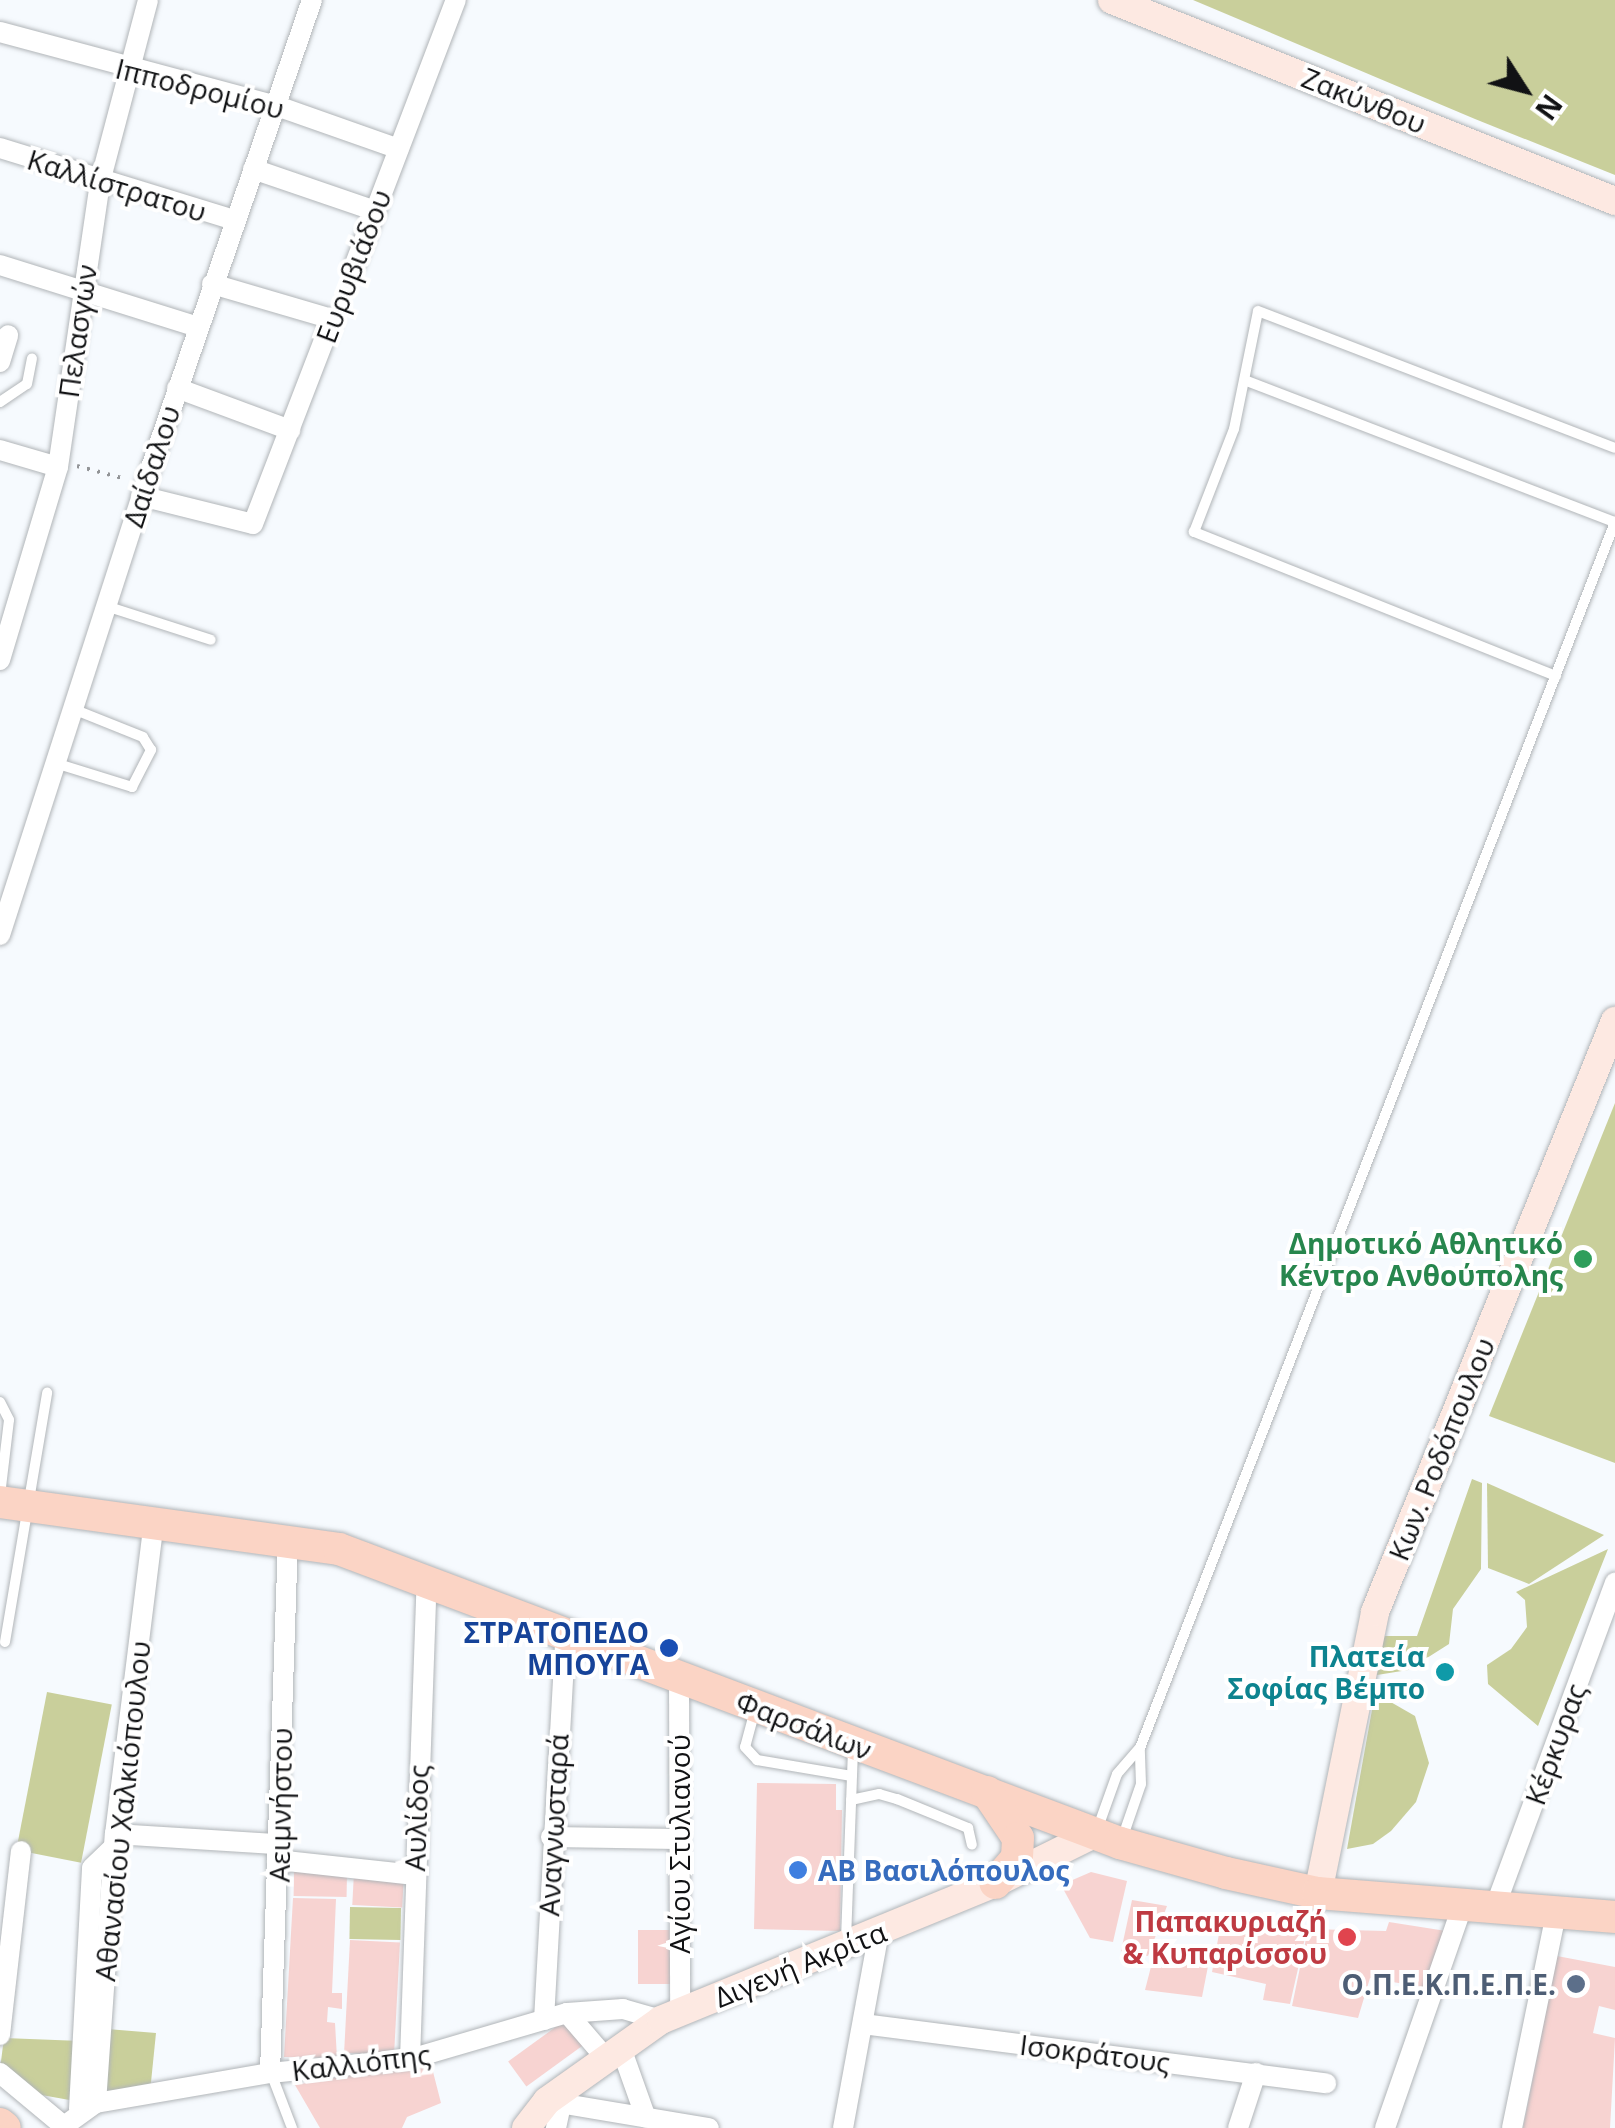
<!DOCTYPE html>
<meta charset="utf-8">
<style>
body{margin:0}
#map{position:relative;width:1615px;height:2128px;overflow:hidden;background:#f6fafe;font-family:"Open Sans",sans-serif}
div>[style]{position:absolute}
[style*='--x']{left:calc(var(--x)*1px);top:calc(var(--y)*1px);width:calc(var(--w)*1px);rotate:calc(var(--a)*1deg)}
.green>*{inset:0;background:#c9cf9b;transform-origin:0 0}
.building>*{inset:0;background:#f7d3d1;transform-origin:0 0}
.path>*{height:4px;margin-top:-2px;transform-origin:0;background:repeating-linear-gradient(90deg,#929497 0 2.5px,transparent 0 10.5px)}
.roads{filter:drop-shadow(0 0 2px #b1b5b8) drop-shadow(0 0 2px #b1b5b8)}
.lane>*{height:10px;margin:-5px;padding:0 5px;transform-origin:5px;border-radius:5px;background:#fff}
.street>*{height:20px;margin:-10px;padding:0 10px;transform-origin:10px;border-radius:10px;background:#fff}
.secondary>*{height:28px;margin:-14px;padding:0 14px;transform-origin:14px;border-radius:14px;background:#fde9e2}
.primary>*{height:32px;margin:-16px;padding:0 16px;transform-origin:16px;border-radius:16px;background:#fbd4c5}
.dots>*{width:28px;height:28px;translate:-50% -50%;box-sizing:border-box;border:5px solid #fff;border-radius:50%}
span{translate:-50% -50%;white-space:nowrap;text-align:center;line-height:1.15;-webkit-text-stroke:8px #fff;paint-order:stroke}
.street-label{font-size:28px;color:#111214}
.leisure-label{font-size:28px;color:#27864d;font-weight:700}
.right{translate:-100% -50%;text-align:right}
.transit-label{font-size:28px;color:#164399;font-weight:700}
.culture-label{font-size:28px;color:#0d838f;font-weight:700}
.shop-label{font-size:28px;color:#366cbe;font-weight:700}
.left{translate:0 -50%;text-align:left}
.health-label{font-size:28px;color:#be3a42;font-weight:700}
.service-label{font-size:28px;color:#4e5e75;font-weight:700}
.north{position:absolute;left:1475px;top:40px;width:100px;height:100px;-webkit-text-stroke:8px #fff;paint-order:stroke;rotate:126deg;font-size:28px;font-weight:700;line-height:40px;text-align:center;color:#111214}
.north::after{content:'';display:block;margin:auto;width:35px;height:45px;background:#111214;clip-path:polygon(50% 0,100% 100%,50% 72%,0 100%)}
</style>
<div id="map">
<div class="green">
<div style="clip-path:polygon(1193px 0,1615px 0,1615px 175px,1475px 119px)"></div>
<div style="clip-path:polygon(1615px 1103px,1615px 1463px,1489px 1416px)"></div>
<div style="clip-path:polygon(1472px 1479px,1482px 1483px,1481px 1569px,1453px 1609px,1449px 1644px,1408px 1670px,1377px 1675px,1384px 1636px,1417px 1636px)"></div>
<div style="clip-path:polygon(1487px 1483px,1604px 1535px,1529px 1584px,1488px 1568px)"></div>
<div style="clip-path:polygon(1608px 1549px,1538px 1726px,1488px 1684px,1487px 1665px,1511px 1649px,1527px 1627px,1525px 1600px,1516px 1592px)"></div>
<div style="left:47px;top:1692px;width:66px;height:161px;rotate:11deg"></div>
<div style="clip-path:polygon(1375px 1693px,1415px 1716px,1429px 1763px,1416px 1802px,1391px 1831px,1373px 1844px,1347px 1849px)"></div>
<div style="left:350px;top:1907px;width:51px;height:32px;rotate:1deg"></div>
<div style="clip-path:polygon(95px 2028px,156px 2033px,150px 2092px,88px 2103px)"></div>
<div style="clip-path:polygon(4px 2038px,81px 2041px,75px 2101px,36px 2094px,0 2069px)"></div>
</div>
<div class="building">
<div style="clip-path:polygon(757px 1783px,836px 1784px,836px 1810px,842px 1810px,840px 1931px,754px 1929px)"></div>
<div style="left:294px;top:1872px;width:53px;height:24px;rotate:1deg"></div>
<div style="left:354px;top:1872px;width:50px;height:33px;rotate:3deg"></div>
<div style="clip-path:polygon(1091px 1872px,1127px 1881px,1113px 1942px,1090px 1938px,1061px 1885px)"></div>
<div style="clip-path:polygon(293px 1898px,336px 1899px,332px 1993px,342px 1993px,342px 2009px,328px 2007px,327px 2022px,335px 2023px,337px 2058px,284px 2057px)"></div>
<div style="clip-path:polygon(1132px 1900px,1167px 1906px,1148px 1956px,1121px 1951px)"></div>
<div style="clip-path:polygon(1223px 1912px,1307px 1929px,1290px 2004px,1263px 2000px,1266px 1984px,1212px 1972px)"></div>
<div style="clip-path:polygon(1389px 1922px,1446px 1931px,1427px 1988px,1370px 1978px,1358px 2018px,1292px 2006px,1308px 1929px,1386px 1931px)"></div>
<div style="left:638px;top:1930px;width:37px;height:54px"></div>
<div style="left:350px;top:1940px;width:50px;height:113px;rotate:3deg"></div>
<div style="clip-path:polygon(1154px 1955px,1209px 1961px,1202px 1997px,1145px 1990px)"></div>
<div style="clip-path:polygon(1557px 1956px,1615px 1967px,1615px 2010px,1599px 2006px,1593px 2033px,1615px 2038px,1610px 2128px,1523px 2128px)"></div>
<div style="left:568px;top:2018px;width:31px;height:74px;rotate:54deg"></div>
<div style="clip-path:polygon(430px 2060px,441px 2103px,407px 2117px,402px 2128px,320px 2128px,295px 2085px)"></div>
</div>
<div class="path">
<div style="--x:340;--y:302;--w:21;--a:-67"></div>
<div style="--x:77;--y:466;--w:51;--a:14.9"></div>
</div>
<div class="roads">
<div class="lane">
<div style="--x:1247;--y:381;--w:394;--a:21"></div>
<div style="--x:0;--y:402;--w:32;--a:-34"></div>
<div style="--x:27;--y:384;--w:26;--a:-79"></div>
<div style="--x:106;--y:606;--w:110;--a:17.9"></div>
<div style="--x:1556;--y:676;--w:390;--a:-158.3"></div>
<div style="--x:1194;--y:532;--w:110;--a:-68.8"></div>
<div style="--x:1234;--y:429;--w:120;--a:-78.5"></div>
<div style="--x:1258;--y:311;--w:382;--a:21"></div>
<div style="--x:55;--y:763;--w:81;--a:17.3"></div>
<div style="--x:132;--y:787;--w:42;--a:-62.8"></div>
<div style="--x:151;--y:750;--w:15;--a:-122"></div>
<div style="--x:143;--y:737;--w:75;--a:-158.2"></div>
<div style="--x:0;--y:1402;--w:20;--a:63"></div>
<div style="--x:9;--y:1420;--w:77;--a:96.8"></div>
<div style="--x:5;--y:1642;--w:253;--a:-80.4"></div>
<div style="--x:755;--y:1710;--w:38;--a:105"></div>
<div style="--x:745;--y:1747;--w:18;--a:47"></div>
<div style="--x:757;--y:1760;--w:96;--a:9.6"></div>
<div style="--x:851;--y:1800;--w:29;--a:-12"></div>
<div style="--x:879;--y:1794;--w:19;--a:16"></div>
<div style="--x:897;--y:1799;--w:77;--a:22.2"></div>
<div style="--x:968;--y:1828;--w:17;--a:77"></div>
<div style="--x:1097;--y:1830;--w:59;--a:-70.3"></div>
<div style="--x:1117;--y:1774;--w:35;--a:-49"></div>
<div style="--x:1140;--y:1748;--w:1315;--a:-68.82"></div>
<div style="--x:1122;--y:1839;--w:58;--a:-70.9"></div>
<div style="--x:1141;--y:1784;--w:35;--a:-92"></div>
<div style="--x:846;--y:1940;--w:193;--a:-87.9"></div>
<div style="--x:271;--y:2073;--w:59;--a:69.1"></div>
</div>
<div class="street">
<div style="--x:0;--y:32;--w:287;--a:15"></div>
<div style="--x:277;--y:106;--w:129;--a:19.4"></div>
<div style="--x:0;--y:148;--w:245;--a:17.1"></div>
<div style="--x:253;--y:169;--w:130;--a:18.9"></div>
<div style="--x:355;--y:264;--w:283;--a:-69.1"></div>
<div style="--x:0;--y:265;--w:207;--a:17.4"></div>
<div style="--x:0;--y:362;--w:28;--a:-73"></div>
<div style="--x:177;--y:388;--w:121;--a:20.4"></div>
<div style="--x:0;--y:450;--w:60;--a:16.3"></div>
<div style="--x:141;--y:496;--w:115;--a:14"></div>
<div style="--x:253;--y:524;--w:220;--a:-68.9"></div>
<div style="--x:332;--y:319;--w:125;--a:-163.7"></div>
<div style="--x:0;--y:660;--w:202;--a:-73.3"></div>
<div style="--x:58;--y:467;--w:288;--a:-81.6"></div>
<div style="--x:100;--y:182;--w:188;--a:-75.2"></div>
<div style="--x:0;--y:935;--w:473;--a:-72.1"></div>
<div style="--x:145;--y:485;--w:513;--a:-71"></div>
<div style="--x:679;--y:1676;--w:337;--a:89.8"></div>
<div style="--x:115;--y:1834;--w:160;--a:3.6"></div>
<div style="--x:551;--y:1837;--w:126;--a:0.9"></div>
<div style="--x:277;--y:1860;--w:138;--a:6.2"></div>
<div style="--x:1495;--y:1907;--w:346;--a:-69.7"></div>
<div style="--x:567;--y:2013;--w:57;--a:49.3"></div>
<div style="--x:544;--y:2020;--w:392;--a:-86.8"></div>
<div style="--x:863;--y:2024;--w:467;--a:7.3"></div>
<div style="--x:0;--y:2035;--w:185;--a:-83.5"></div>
<div style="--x:620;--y:2045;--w:77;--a:70.4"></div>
<div style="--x:410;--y:2059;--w:482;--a:-88"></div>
<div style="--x:0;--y:2073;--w:86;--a:39.8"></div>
<div style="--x:270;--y:2073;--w:535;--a:-88.07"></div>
<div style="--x:547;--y:2101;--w:164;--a:9.5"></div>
<div style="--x:96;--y:2103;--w:270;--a:-86"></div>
<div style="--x:115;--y:1834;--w:317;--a:-82.9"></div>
<div style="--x:79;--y:2109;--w:241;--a:-86.9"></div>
<div style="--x:92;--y:1868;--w:30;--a:-44"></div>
<div style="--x:64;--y:2126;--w:39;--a:-36"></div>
<div style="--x:96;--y:2103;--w:177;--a:-9.8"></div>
<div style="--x:270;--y:2073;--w:141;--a:-5.7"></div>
<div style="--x:410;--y:2059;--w:164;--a:-16.3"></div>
<div style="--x:567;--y:2013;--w:56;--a:-4.1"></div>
<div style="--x:623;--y:2009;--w:40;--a:16"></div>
<div style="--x:556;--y:2128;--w:25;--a:-78"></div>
<div style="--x:843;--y:2128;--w:200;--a:-79.6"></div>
<div style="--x:1238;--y:2128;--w:58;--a:-71.9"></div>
<div style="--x:1385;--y:2128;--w:237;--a:-70.8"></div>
<div style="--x:1512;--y:2128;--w:218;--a:-78.4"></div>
</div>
<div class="secondary">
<div style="--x:1112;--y:0;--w:542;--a:21.78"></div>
<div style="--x:1318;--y:1893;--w:287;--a:-78.5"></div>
<div style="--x:1375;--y:1612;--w:638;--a:-67.9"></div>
<div style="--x:526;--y:2128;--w:34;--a:-52"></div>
<div style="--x:547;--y:2101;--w:140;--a:-35.4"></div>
<div style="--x:661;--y:2020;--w:361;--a:-22.3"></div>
<div style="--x:995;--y:1883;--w:113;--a:-26.3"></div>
</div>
<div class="primary">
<div style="--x:0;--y:1502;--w:342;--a:7.9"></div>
<div style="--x:339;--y:1549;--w:835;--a:20.63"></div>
<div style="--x:1120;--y:1843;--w:110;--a:15.8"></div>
<div style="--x:1226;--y:1873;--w:94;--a:12.3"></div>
<div style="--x:1318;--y:1893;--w:298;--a:4.6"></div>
<div style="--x:987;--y:1792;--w:55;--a:56"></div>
<div style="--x:1018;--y:1838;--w:20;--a:93"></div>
<div style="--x:1017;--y:1858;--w:33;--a:131"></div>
<div style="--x:0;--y:2124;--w:6;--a:39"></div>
</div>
</div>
<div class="dots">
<div style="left:1583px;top:1259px;background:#2e9e5b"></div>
<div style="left:669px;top:1648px;background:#1a4fb4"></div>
<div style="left:1445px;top:1672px;background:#0f9aa8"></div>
<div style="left:798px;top:1870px;background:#3f7fe0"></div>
<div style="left:1347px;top:1937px;background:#e0444e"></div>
<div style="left:1576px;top:1984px;background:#5c6f8a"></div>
</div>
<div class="street-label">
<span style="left:200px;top:88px;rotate:14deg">Ιπποδρομίου</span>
<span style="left:1364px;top:100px;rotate:22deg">Ζακύνθου</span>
<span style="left:117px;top:185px;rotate:17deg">Καλλίστρατου</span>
<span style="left:353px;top:266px;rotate:-69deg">Ευρυβιάδου</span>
<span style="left:77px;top:331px;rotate:-82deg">Πελασγών</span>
<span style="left:151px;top:466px;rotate:-72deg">Δαίδαλου</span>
<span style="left:1441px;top:1449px;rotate:-68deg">Κων. Ροδόπουλου</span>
<span style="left:804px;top:1725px;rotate:21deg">Φαρσάλων</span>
<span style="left:1555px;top:1744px;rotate:-70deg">Κέρκυρας</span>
<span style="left:280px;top:1805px;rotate:-89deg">Αειμνήστου</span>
<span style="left:122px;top:1811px;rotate:-84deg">Αθανασίου Χαλκιόπουλου</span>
<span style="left:416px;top:1818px;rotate:-88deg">Αυλίδος</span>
<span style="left:553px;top:1825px;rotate:-87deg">Αναγνωσταρά</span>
<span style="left:679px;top:1844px;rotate:-90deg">Αγίου Στυλιανού</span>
<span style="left:800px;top:1964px;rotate:-22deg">Διγενή Ακρίτα</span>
<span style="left:1095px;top:2053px;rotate:7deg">Ισοκράτους</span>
<span style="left:361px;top:2062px;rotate:-7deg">Καλλιόπης</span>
</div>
<div class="leisure-label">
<span class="right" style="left:1563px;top:1259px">Δημοτικό Αθλητικό<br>Κέντρο Ανθούπολης</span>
</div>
<div class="transit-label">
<span class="right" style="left:649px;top:1648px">ΣΤΡΑΤΟΠΕΔΟ<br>ΜΠΟΥΓΑ</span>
</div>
<div class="culture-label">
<span class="right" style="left:1425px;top:1672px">Πλατεία<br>Σοφίας Βέμπο</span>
</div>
<div class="shop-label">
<span class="left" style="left:818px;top:1870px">ΑΒ Βασιλόπουλος</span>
</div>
<div class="health-label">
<span class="right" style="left:1327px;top:1937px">Παπακυριαζή<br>&amp; Κυπαρίσσου</span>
</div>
<div class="service-label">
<span class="right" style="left:1556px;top:1984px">Ο.Π.Ε.Κ.Π.Ε.Π.Ε.</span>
</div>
<div class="north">N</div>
</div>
